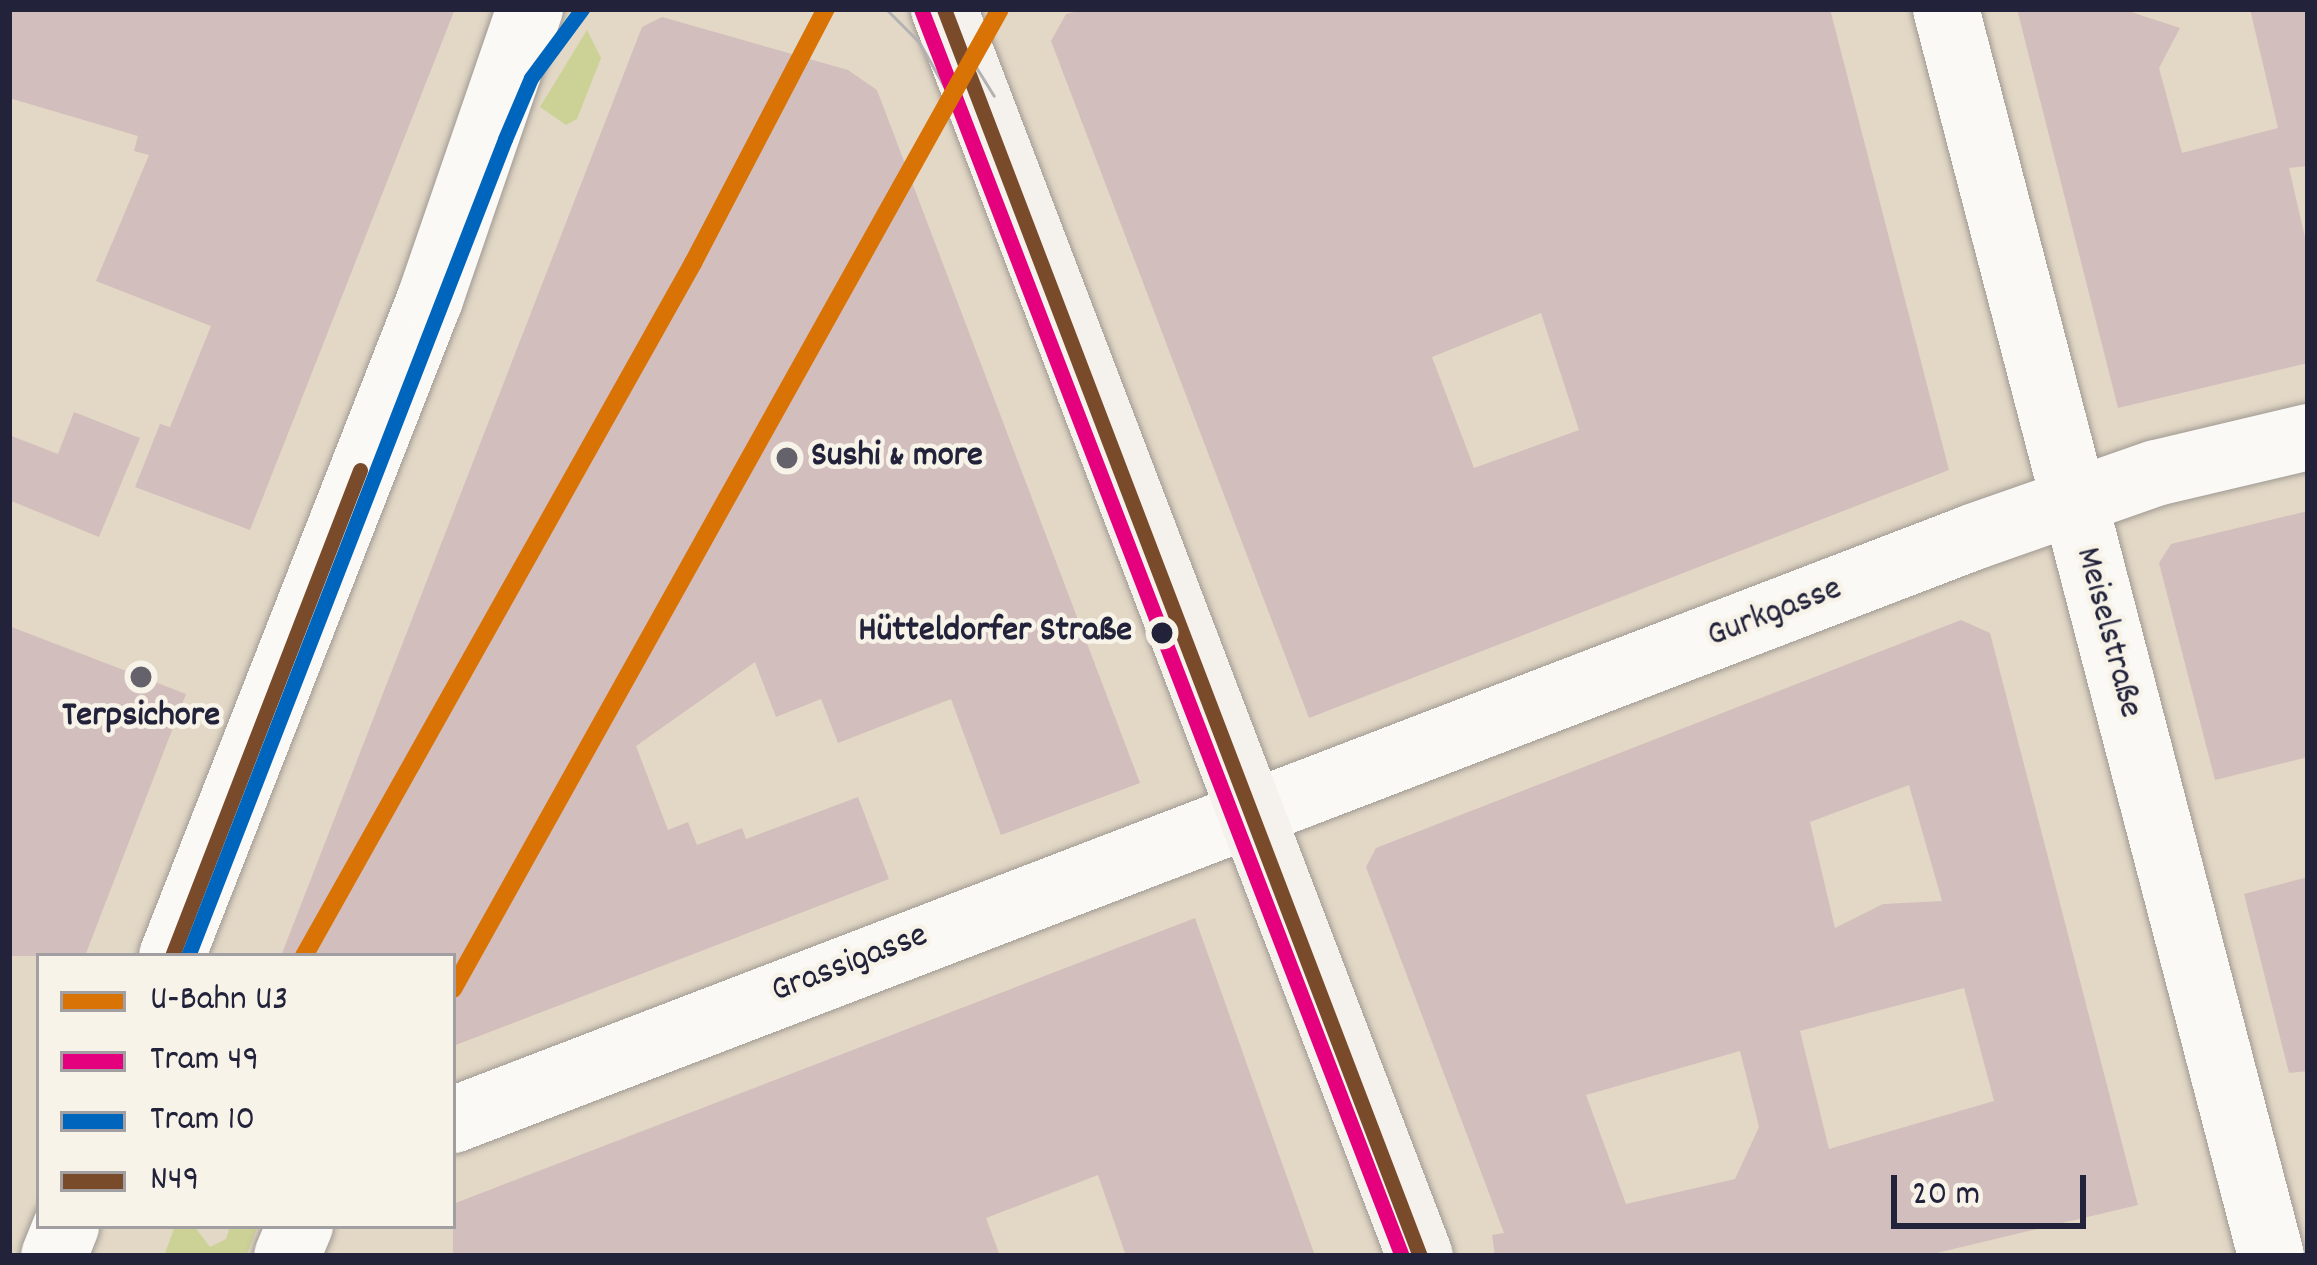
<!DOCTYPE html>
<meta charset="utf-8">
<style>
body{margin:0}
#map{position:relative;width:2317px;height:1265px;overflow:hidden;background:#e3d8c6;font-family:Dekko,sans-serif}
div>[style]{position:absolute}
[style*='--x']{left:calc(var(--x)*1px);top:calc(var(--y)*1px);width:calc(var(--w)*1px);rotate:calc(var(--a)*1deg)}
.green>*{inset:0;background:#ccd196}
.building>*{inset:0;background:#d2bebc}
.roads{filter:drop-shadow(0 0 3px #9f9992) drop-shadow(0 0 3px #9f9992)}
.minor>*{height:66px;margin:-33px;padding:0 33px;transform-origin:33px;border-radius:33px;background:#fbf9f6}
.tertiary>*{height:66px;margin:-33px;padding:0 33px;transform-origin:33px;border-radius:33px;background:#fbf9f6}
.secondary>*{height:66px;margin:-33px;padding:0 33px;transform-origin:33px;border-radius:33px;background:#f5f1ec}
.tram>*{height:3px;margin:-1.5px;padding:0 1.5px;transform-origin:1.5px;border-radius:1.5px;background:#b3b1b2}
.bus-1>*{height:15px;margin:-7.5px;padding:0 7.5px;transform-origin:7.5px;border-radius:7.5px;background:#7a4b2a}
.tram-1>*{height:15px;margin:-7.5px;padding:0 7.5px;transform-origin:7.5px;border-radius:7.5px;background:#e5007d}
.tram-2>*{height:15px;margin:-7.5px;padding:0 7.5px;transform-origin:7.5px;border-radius:7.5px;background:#0065bd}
.metro-1>*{height:18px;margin:-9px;padding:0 9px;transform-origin:9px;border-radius:9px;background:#da7306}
.dots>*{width:33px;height:33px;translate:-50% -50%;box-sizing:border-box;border:6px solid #f7f3e8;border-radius:50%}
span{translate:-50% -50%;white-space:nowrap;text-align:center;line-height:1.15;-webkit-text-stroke:9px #f7f3e8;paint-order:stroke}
.poi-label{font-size:36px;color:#22223b;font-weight:700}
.left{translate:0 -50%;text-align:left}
.street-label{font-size:36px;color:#22223b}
.stop-label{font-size:36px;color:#22223b;font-weight:700}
.right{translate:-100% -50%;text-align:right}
.frame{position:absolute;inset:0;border:12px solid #22223b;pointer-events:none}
.legend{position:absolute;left:36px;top:953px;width:420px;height:276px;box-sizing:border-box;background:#f7f3e8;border:3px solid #a29fa3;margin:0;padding:15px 21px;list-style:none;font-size:36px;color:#22223b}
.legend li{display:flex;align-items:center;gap:24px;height:60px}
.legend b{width:60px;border:3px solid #a29fa3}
.scale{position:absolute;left:1891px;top:1175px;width:195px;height:54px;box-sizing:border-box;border:6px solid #22223b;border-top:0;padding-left:15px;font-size:36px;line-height:42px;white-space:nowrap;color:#22223b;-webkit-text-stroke:9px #f7f3e8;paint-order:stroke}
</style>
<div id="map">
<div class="green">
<div style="clip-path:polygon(587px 30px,601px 58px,577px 119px,566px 125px,540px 107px)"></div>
<div style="clip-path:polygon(175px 1226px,194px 1226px,210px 1247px,226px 1239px,230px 1226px,258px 1226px,246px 1256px,164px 1256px)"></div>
</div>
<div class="building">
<div style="clip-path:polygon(9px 9px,455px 9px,250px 530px,135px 487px,160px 424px,170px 427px,211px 326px,96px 281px,149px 155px,134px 151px,138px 136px,9px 98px)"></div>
<div style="clip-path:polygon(evenodd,1087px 9px,1830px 9px,1949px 470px,1309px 718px,1051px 41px,1066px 14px,1087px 9px,1541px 313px,1579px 430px,1474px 468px,1432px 357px,1541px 313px)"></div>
<div style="clip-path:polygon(2017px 9px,2122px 9px,2180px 28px,2159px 68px,2182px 153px,2278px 128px,2250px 9px,2308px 9px,2308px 166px,2289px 168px,2308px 250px,2308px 363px,2118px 408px)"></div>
<div style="clip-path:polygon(662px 17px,848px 70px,877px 90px,1140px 783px,1001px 835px,951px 699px,838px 743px,821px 699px,776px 717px,755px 662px,636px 746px,668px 830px,688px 822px,697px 845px,742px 828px,746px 839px,858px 797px,889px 879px,453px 1046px,453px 956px,281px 956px,642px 27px)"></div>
<div style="clip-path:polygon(74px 412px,140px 438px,99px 537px,9px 500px,9px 435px,58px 454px)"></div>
<div style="clip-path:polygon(2308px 511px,2308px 757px,2215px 780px,2159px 563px,2171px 544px)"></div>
<div style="clip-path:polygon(evenodd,1961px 620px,1990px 633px,2138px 1205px,1924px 1256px,1495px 1256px,1492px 1235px,1504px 1233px,1366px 867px,1376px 848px,1961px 620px,1909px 785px,1942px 901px,1883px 904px,1835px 928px,1810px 822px,1909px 785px,1961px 620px,1964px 988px,1994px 1101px,1829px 1149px,1800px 1031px,1964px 988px,1961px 620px,1740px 1051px,1759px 1127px,1735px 1179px,1626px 1204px,1586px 1095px,1740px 1051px)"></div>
<div style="clip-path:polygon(9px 626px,186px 694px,85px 956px,9px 956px)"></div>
<div style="clip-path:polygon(2308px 877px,2308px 1071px,2289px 1073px,2244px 894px)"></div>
<div style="clip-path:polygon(1195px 918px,1315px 1256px,1126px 1256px,1098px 1175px,986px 1218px,1000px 1256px,453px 1256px,453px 1204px)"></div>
</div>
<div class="roads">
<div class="minor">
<div style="--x:1946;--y:9;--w:1289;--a:75.39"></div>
<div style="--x:453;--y:1120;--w:1628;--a:-20.98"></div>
<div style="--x:1973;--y:537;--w:194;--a:-19.3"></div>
<div style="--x:2156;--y:473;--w:156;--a:-13.3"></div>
<div style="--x:287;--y:1256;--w:33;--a:-67"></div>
</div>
<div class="tertiary">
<div style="--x:172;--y:956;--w:706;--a:-68.56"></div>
<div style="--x:430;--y:299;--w:307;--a:-71"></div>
<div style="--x:54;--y:1256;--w:32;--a:-68"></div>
</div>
<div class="secondary">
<div style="--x:944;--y:9;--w:1335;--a:69.11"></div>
</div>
</div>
<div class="tram">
<div style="--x:886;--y:9;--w:47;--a:45"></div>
<div style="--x:919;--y:42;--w:87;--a:60.5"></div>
<div style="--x:940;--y:9;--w:102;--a:58.2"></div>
</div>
<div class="bus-1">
<div style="--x:944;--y:9;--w:1335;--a:69.11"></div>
<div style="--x:172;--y:956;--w:521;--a:-68.85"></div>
</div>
<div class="tram-1">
<div style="--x:921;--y:9;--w:1337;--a:68.91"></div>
</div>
<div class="tram-2">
<div style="--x:188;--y:956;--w:876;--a:-68.79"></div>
<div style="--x:505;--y:139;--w:66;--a:-66.9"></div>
<div style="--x:531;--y:78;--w:86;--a:-53.5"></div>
</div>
<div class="metro-1">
<div style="--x:304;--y:956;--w:795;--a:-60.69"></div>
<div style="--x:693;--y:263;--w:287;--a:-62.4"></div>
<div style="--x:453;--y:989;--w:1122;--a:-60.83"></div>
</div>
<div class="dots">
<div style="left:787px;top:458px;background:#66626c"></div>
<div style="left:1162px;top:633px;background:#22223b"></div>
<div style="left:141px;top:677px;background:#66626c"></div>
</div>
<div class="poi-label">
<span class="left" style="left:811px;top:458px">Sushi &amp; more</span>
<span style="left:141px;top:718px">Terpsichore</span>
</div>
<div class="street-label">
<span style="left:1775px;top:614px;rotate:-21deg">Gurkgasse</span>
<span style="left:2107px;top:633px;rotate:75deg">Meiselstraße</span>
<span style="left:850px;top:965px;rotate:-21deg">Grassigasse</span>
</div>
<div class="stop-label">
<span class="right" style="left:1132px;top:633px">Hütteldorfer Straße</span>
</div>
<div class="frame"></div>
<ul class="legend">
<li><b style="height:15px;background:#da7306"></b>U-Bahn U3</li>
<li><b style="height:15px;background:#e5007d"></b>Tram 49</li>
<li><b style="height:15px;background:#0065bd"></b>Tram 10</li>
<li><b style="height:15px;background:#7a4b2a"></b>N49</li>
</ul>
<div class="scale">20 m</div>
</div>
